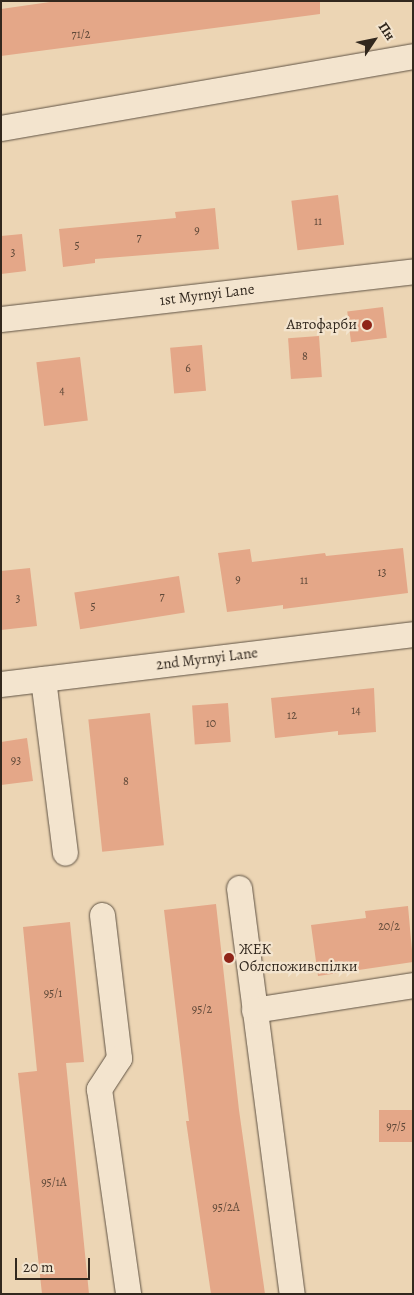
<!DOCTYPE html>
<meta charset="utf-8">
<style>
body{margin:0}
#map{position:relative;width:414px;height:1295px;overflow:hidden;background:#ecd5b4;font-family:Alegreya,serif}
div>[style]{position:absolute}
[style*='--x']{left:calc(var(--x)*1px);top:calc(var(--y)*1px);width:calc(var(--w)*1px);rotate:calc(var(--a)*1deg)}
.building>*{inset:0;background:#e4a788;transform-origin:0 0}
.roads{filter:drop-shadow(0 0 1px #605344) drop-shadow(0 0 1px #605344)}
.minor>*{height:25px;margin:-12.5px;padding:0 12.5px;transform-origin:12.5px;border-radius:12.5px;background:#f3e4ce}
.dots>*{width:14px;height:14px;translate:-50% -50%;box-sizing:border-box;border:2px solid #f3e4ce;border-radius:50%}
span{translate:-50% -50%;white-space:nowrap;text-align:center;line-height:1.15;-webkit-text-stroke:4.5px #f3e4ce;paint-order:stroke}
.number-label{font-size:12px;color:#5e4838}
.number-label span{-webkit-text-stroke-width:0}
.street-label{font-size:15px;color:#32281e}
.poi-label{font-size:15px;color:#32281e}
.right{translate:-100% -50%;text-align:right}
.left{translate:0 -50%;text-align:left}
.frame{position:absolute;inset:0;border:2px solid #32281e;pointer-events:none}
.north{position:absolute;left:349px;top:15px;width:50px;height:50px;-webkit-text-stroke:4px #f3e4ce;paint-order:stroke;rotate:56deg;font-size:14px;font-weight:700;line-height:20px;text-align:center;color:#32281e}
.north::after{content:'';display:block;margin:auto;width:18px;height:22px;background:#32281e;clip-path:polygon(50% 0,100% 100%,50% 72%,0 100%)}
.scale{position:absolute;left:15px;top:1258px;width:75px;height:22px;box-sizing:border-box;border:2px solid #32281e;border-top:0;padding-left:6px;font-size:15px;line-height:18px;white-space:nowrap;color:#32281e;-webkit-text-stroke:4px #f3e4ce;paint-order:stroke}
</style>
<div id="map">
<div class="building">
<div style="clip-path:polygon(57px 1px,320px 1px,320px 14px,1px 56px,1px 9px)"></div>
<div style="left:338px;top:195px;width:50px;height:47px;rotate:83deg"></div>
<div style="clip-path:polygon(215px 208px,219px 249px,95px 259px,95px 263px,63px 267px,59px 229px,176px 218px,175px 212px)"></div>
<div style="clip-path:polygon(22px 234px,26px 271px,1px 274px,1px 236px)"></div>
<div style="left:383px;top:307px;width:31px;height:36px;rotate:83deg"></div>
<div style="left:319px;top:336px;width:41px;height:31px;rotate:86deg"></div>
<div style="left:202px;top:345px;width:46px;height:32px;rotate:85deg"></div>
<div style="left:80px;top:357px;width:64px;height:44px;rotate:83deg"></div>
<div style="clip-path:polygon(403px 548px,408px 593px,283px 609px,283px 605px,227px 612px,218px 553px,250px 549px,252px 562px,325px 553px,326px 556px)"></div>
<div style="clip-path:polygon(30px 568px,37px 626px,1px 630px,1px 571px)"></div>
<div style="left:179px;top:576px;width:37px;height:106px;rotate:81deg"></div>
<div style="clip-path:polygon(374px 688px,376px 732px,338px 735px,338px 731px,275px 738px,271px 698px)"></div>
<div style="left:228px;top:703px;width:39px;height:36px;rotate:86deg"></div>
<div style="left:150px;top:713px;width:133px;height:62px;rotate:84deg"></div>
<div style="clip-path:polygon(27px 738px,33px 781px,1px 785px,1px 742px)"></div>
<div style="clip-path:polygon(216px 904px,239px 1110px,265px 1294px,211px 1294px,186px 1121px,189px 1121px,164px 910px)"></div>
<div style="clip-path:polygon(408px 906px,413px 962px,318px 976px,311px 925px,366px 918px,365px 911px)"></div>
<div style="clip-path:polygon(70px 922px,84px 1062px,66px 1063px,89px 1294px,42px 1294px,18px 1073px,37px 1071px,23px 927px)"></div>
<div style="left:413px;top:1110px;width:32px;height:34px;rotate:90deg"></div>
</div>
<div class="roads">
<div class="minor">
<div style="--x:1;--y:128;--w:418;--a:-9.9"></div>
<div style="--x:1;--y:319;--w:415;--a:-6.6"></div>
<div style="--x:43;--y:679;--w:175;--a:82.8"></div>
<div style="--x:1;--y:684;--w:415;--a:-6.9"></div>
<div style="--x:239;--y:888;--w:409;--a:82.6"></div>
<div style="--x:102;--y:915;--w:144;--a:83.2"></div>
<div style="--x:119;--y:1058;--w:37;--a:123"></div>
<div style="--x:99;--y:1089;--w:207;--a:81.9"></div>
<div style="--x:254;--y:1010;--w:161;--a:-8.9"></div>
</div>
</div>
<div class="dots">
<div style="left:367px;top:325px;background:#8f2418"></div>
<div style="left:229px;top:958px;background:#8f2418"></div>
</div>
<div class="number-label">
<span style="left:81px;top:35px">71/2</span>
<span style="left:318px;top:222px">11</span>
<span style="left:197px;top:231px">9</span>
<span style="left:139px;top:238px">7</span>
<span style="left:77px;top:246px">5</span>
<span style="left:13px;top:253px">3</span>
<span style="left:305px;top:357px">8</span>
<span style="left:188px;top:369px">6</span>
<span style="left:62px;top:391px">4</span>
<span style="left:382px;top:573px">13</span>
<span style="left:238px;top:580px">9</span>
<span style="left:304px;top:581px">11</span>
<span style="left:162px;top:597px">7</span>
<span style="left:18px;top:599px">3</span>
<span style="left:93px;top:607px">5</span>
<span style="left:356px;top:711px">14</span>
<span style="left:292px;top:716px">12</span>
<span style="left:211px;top:724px">10</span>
<span style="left:16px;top:761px">93</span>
<span style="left:126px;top:782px">8</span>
<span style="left:389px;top:927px">20/2</span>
<span style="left:53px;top:994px">95/1</span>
<span style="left:202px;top:1010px">95/2</span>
<span style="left:396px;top:1127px">97/5</span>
<span style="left:54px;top:1183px">95/1А</span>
<span style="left:226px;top:1208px">95/2А</span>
</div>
<div class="street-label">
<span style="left:207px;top:295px;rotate:-7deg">1st Myrnyi Lane</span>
<span style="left:207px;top:659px;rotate:-7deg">2nd Myrnyi Lane</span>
</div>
<div class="poi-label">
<span class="right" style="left:357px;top:325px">Автофарби</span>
<span class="left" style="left:239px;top:958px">ЖЕК<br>Облспоживспілки</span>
</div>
<div class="frame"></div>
<div class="north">Пн</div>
<div class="scale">20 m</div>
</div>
